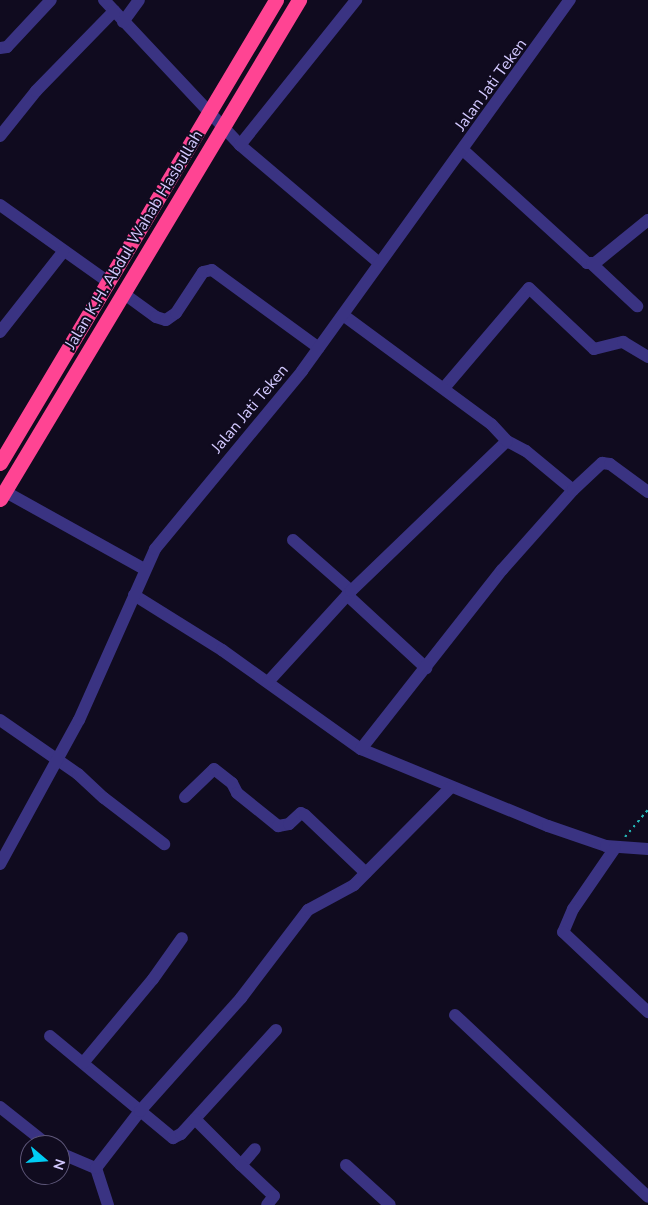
<!DOCTYPE html>
<style>
body{margin:0}
#map{position:relative;width:648px;height:1205px;overflow:hidden;background:#100b1f;font-family:"Nunito Sans",sans-serif}
div>[style]{position:absolute}
[style*='--x']{left:calc(var(--x)*1px);top:calc(var(--y)*1px);width:calc(var(--w)*1px);rotate:calc(var(--a)*1deg)}
.path>*{height:2px;margin-top:-1px;transform-origin:0;background:repeating-linear-gradient(90deg,#25b7b7 0 2.5px,transparent 0 6.5px)}
.minor>*{height:12px;margin:-6px;padding:0 6px;transform-origin:6px;border-radius:6px;background:#3a3382}
.highway>*{height:15px;margin:-7.5px;padding:0 7.5px;transform-origin:7.5px;border-radius:7.5px;background:#ff4493}
span{translate:-50% -50%;white-space:nowrap;text-align:center;line-height:1.15;-webkit-text-stroke:4px #100b1f;paint-order:stroke}
.street-label{font-size:16px;color:#d3c9ff}
.north{position:absolute;left:20px;top:1135px;width:50px;height:50px;box-sizing:border-box;background:#100b1f;border:1px solid #5e5779;border-radius:50%;rotate:108deg;font-size:14px;font-weight:700;line-height:20px;text-align:center;color:#d3c9ff}
.north::after{content:'';display:block;margin:auto;width:18px;height:22px;background:#00cdf4;clip-path:polygon(50% 0,100% 100%,50% 72%,0 100%)}
</style>
<div id="map">
<div class="path">
<div style="--x:625;--y:837;--w:35;--a:-50"></div>
</div>
<div class="minor">
<div style="--x:104;--y:0;--w:199;--a:46.8"></div>
<div style="--x:240;--y:145;--w:182;--a:40.3"></div>
<div style="--x:123;--y:22;--w:27;--a:-54"></div>
<div style="--x:0;--y:48;--w:7;--a:-8"></div>
<div style="--x:7;--y:47;--w:64;--a:-46.9"></div>
<div style="--x:0;--y:136;--w:58;--a:-51.3"></div>
<div style="--x:36;--y:91;--w:112;--a:-45.7"></div>
<div style="--x:240;--y:145;--w:186;--a:-51.3"></div>
<div style="--x:463;--y:150;--w:168;--a:42.3"></div>
<div style="--x:587;--y:263;--w:8;--a:0"></div>
<div style="--x:595;--y:263;--w:68;--a:-39.1"></div>
<div style="--x:0;--y:205;--w:131;--a:35.4"></div>
<div style="--x:592;--y:264;--w:62;--a:43"></div>
<div style="--x:123;--y:293;--w:41;--a:36"></div>
<div style="--x:156;--y:317;--w:10;--a:17"></div>
<div style="--x:166;--y:320;--w:12;--a:-35"></div>
<div style="--x:176;--y:313;--w:49;--a:-56.6"></div>
<div style="--x:203;--y:272;--w:9;--a:-13"></div>
<div style="--x:212;--y:270;--w:132;--a:36.1"></div>
<div style="--x:0;--y:332;--w:102;--a:-51.8"></div>
<div style="--x:444;--y:388;--w:131;--a:-49.6"></div>
<div style="--x:529;--y:288;--w:89;--a:43.2"></div>
<div style="--x:594;--y:349;--w:30;--a:-14"></div>
<div style="--x:623;--y:342;--w:29;--a:31"></div>
<div style="--x:507;--y:441;--w:21;--a:28"></div>
<div style="--x:526;--y:451;--w:61;--a:39.7"></div>
<div style="--x:4;--y:491;--w:160;--a:29.1"></div>
<div style="--x:293;--y:540;--w:77;--a:41.3"></div>
<div style="--x:134;--y:595;--w:104;--a:32"></div>
<div style="--x:222;--y:650;--w:171;--a:35.5"></div>
<div style="--x:361;--y:749;--w:202;--a:22.4"></div>
<div style="--x:548;--y:826;--w:61;--a:19"></div>
<div style="--x:606;--y:846;--w:42;--a:4.1"></div>
<div style="--x:347;--y:595;--w:108;--a:42.7"></div>
<div style="--x:268;--y:682;--w:123;--a:-47.6"></div>
<div style="--x:351;--y:591;--w:216;--a:-43.9"></div>
<div style="--x:507;--y:441;--w:23;--a:-133"></div>
<div style="--x:491;--y:424;--w:184;--a:-143.6"></div>
<div style="--x:0;--y:720;--w:95;--a:34.7"></div>
<div style="--x:78;--y:774;--w:35;--a:43"></div>
<div style="--x:104;--y:798;--w:76;--a:37.5"></div>
<div style="--x:361;--y:749;--w:228;--a:-51.8"></div>
<div style="--x:502;--y:570;--w:107;--a:-48.4"></div>
<div style="--x:573;--y:490;--w:40;--a:-43"></div>
<div style="--x:602;--y:463;--w:8;--a:7"></div>
<div style="--x:610;--y:464;--w:47;--a:36.4"></div>
<div style="--x:185;--y:797;--w:40;--a:-44"></div>
<div style="--x:214;--y:769;--w:23;--a:38"></div>
<div style="--x:232;--y:783;--w:11;--a:63"></div>
<div style="--x:237;--y:793;--w:53;--a:38.8"></div>
<div style="--x:278;--y:826;--w:11;--a:-10"></div>
<div style="--x:289;--y:824;--w:16;--a:-43"></div>
<div style="--x:301;--y:813;--w:4;--a:27"></div>
<div style="--x:305;--y:815;--w:84;--a:43.6"></div>
<div style="--x:615;--y:848;--w:74;--a:124.5"></div>
<div style="--x:573;--y:909;--w:25;--a:113"></div>
<div style="--x:563;--y:932;--w:117;--a:43.3"></div>
<div style="--x:0;--y:864;--w:164;--a:-61.3"></div>
<div style="--x:79;--y:720;--w:187;--a:-66"></div>
<div style="--x:155;--y:549;--w:231;--a:-50.4"></div>
<div style="--x:302;--y:371;--w:458;--a:-54.2"></div>
<div style="--x:455;--y:1015;--w:265;--a:43.3"></div>
<div style="--x:50;--y:1036;--w:160;--a:39.7"></div>
<div style="--x:173;--y:1138;--w:9;--a:-27"></div>
<div style="--x:181;--y:1134;--w:141;--a:-47.6"></div>
<div style="--x:83;--y:1063;--w:109;--a:-50.2"></div>
<div style="--x:153;--y:979;--w:50;--a:-54.7"></div>
<div style="--x:0;--y:1107;--w:61;--a:38.4"></div>
<div style="--x:195;--y:1119;--w:65;--a:45"></div>
<div style="--x:241;--y:1165;--w:21;--a:-49"></div>
<div style="--x:60;--y:1153;--w:39;--a:23"></div>
<div style="--x:241;--y:1165;--w:45;--a:43.2"></div>
<div style="--x:274;--y:1196;--w:11;--a:128"></div>
<div style="--x:346;--y:1165;--w:59;--a:42.3"></div>
<div style="--x:108;--y:1205;--w:39;--a:-108"></div>
<div style="--x:96;--y:1168;--w:72;--a:-52.3"></div>
<div style="--x:140;--y:1111;--w:152;--a:-48.2"></div>
<div style="--x:241;--y:998;--w:111;--a:-52.7"></div>
<div style="--x:308;--y:910;--w:52;--a:-28.5"></div>
<div style="--x:354;--y:885;--w:138;--a:-45.3"></div>
</div>
<div class="highway">
<div style="--x:0;--y:463;--w:539;--a:-59.2"></div>
<div style="--x:0;--y:499;--w:582;--a:-59.07"></div>
</div>
<div class="street-label">
<span style="left:491px;top:85px;rotate:-54deg">Jalan Jati Teken</span>
<span style="left:134px;top:240px;rotate:-59deg">Jalan K.H. Abdul Wahab Hasbullah</span>
<span style="left:250px;top:409px;rotate:-50deg">Jalan Jati Teken</span>
</div>
<div class="north">N</div>
</div>
